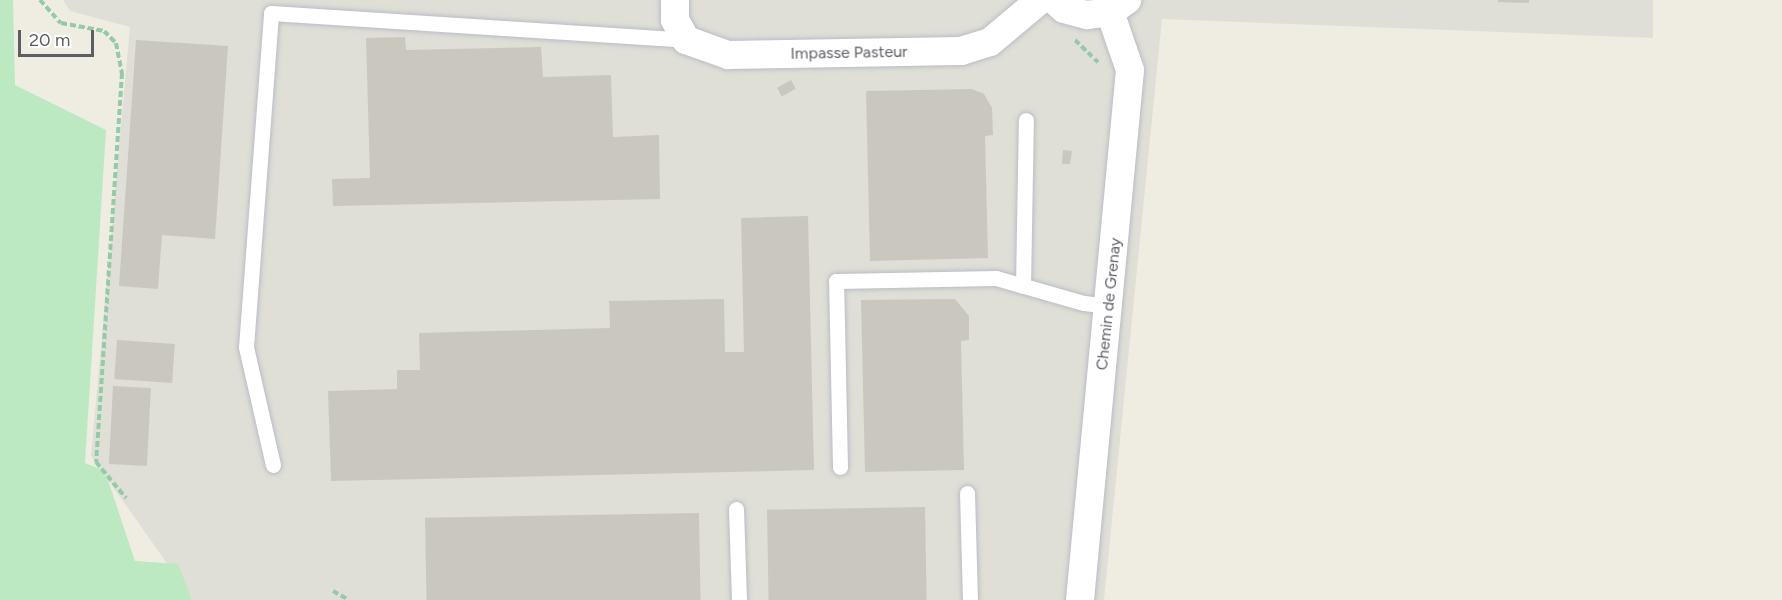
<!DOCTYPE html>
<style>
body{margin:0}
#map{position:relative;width:1782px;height:600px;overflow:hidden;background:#efede2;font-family:Figtree,sans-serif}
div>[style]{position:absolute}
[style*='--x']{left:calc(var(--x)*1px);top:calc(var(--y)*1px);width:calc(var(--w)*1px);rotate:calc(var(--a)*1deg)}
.industrial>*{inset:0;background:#dfdfd7}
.green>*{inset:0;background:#bce9c1}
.building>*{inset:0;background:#cac7bf;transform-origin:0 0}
.path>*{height:4px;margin-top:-2px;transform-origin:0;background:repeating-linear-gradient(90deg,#95caa9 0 6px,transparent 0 9px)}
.roads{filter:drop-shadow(0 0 2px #babcc3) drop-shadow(0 0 2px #babcc3)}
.service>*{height:15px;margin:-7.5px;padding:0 7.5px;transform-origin:7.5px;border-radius:7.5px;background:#fff}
.minor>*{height:28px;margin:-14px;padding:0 14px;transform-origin:14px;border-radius:14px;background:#fff}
span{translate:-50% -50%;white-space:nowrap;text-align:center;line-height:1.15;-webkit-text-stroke:4.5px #fff;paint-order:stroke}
.street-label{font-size:16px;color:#5b5e65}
.scale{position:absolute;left:18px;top:30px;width:76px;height:27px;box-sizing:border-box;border:3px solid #5b5e65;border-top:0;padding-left:8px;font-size:18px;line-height:21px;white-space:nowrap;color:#5b5e65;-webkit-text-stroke:4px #fff;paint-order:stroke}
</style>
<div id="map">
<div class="industrial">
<div style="clip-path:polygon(63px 0,1653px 0,1653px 38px,1162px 19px,1104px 600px,193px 600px,91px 456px,130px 27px,70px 11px)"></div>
</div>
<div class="green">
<div style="clip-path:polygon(0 0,13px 0,15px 85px,106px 130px,85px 463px,105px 471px,135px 561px,178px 564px,192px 600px,0 600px)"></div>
</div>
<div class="building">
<div style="clip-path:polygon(1498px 0,1529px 0,1529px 3px,1498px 2px)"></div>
<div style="clip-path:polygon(405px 37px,406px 50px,541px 47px,543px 77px,611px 75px,613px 137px,659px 135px,660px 199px,333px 206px,332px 179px,370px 178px,366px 38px)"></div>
<div style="clip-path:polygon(136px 40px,228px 46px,215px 239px,162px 235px,158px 289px,119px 286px)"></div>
<div style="left:791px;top:80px;width:10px;height:16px;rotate:61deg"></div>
<div style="clip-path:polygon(972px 89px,984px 94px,992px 108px,993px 135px,985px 136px,988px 258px,870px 261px,866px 91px)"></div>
<div style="clip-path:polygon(1063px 150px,1072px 151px,1070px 164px,1062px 164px)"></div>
<div style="clip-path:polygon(808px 216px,814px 470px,331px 481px,328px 391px,397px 389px,397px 370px,420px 370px,419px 333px,610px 328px,609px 301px,724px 299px,725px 352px,744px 352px,741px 218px)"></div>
<div style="clip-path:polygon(955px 299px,969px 316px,969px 340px,961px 341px,964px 470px,865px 472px,861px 300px)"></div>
<div style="left:117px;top:340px;width:58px;height:39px;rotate:4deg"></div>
<div style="left:113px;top:386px;width:38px;height:78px;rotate:3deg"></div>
<div style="left:925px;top:507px;width:93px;height:158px;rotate:89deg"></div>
<div style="left:699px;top:513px;width:87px;height:274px;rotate:89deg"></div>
</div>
<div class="path">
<div style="--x:40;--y:0;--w:31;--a:48"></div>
<div style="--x:61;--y:23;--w:44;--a:10.5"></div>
<div style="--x:104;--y:31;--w:17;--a:45"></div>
<div style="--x:116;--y:43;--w:31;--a:79"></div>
<div style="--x:122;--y:73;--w:390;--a:93.8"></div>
<div style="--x:96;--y:462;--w:47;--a:50.2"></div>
<div style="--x:1075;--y:40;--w:32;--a:44"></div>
<div style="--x:333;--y:591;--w:18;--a:29"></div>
</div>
<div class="roads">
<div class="service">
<div style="--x:1023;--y:286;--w:166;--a:-89"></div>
<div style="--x:273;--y:465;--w:121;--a:-102.9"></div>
<div style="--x:246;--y:347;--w:335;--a:-85.7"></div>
<div style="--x:271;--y:13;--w:416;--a:3.7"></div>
<div style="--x:840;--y:467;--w:186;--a:-91.2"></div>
<div style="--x:836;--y:281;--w:160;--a:-1.1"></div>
<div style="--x:996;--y:278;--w:91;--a:15.9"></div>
<div style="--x:1084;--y:303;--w:25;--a:7"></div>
<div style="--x:967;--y:493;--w:107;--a:88.4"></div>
<div style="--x:736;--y:509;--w:91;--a:88.1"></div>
</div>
<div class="minor">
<div style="--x:675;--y:0;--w:20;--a:90"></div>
<div style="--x:675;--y:20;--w:23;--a:61"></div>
<div style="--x:686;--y:40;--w:45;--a:19.7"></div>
<div style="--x:728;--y:55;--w:233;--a:-1"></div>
<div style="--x:961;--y:51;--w:30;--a:-17"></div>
<div style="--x:990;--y:42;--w:65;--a:-40"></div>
<div style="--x:1054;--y:0;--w:13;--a:42"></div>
<div style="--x:1064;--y:9;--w:24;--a:15"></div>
<div style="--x:1087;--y:15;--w:23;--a:-7"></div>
<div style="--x:1110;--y:12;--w:21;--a:-35"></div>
<div style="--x:1080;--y:600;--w:532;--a:-84.61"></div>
<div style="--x:1130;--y:70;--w:61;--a:-109"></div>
</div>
</div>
<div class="street-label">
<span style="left:849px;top:53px;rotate:-1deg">Impasse Pasteur</span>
<span style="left:1109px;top:304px;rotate:-84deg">Chemin de Grenay</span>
</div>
<div class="scale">20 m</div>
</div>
